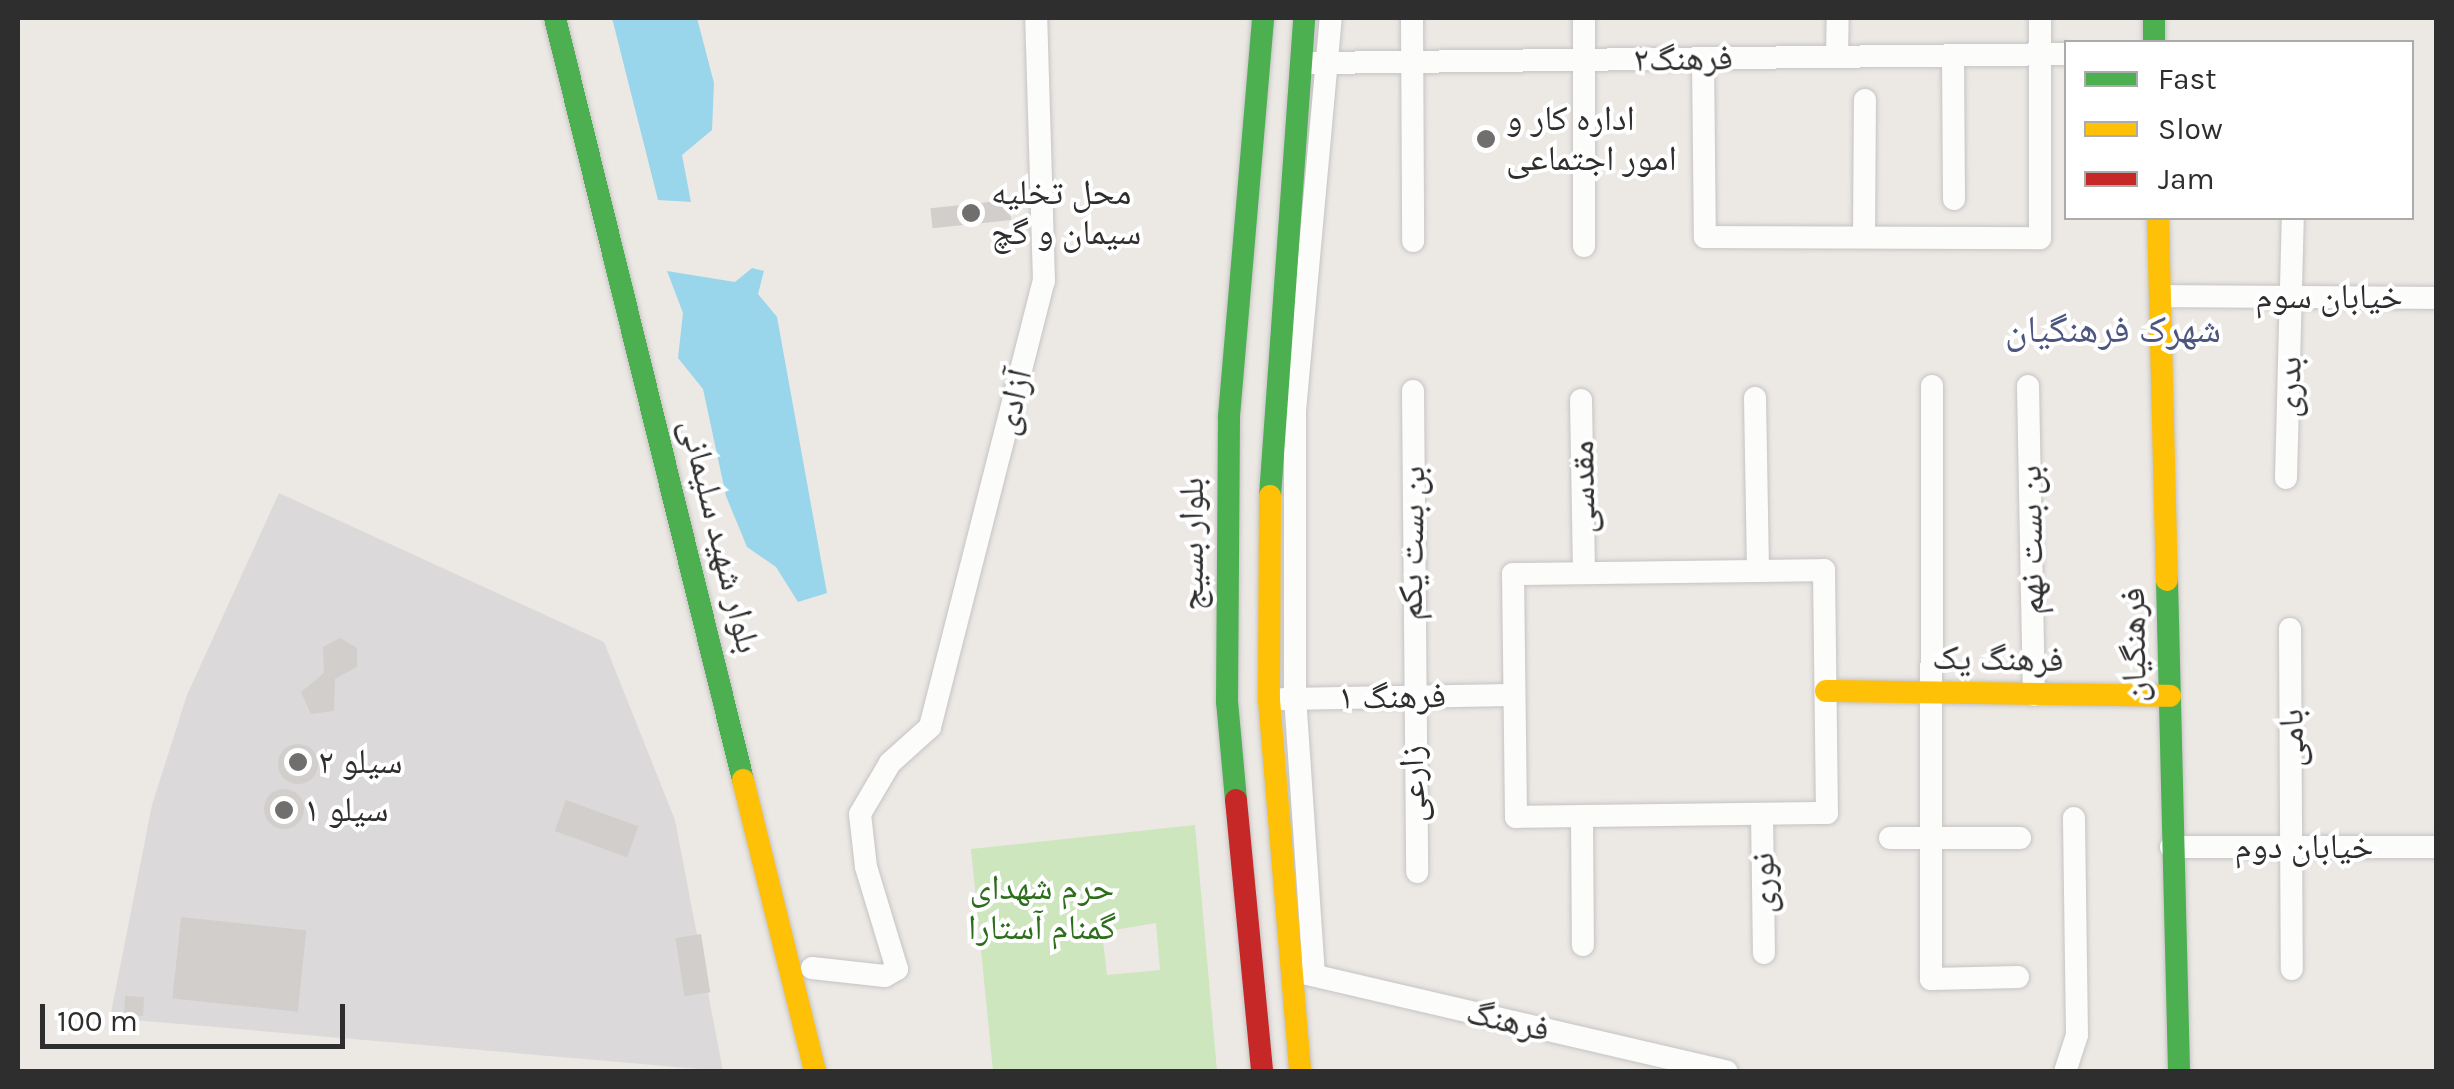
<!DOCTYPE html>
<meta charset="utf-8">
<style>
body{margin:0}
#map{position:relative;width:2454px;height:1089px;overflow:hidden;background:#ece8e4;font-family:Karla,"Noto Naskh Arabic",sans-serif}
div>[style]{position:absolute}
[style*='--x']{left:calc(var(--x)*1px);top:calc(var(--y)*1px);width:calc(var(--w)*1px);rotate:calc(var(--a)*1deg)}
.industrial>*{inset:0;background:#dcd9db}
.green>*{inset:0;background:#cee6be}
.water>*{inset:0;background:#99d6ec}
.building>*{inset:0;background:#d1cecb;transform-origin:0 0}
.round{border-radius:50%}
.roads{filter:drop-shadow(0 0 2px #c5c4c5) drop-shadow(0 0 2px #c5c4c5)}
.street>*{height:22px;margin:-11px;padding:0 11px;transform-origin:11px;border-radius:11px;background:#fcfcfb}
.fast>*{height:22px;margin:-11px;padding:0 11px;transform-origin:11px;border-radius:11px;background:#4caf50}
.slow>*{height:22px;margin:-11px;padding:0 11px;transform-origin:11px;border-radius:11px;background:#ffc107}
.jam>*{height:22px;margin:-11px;padding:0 11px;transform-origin:11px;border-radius:11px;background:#c62828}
.dots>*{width:28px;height:28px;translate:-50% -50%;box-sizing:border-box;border:5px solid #fff;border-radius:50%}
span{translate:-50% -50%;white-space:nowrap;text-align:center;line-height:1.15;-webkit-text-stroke:8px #fff;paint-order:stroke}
.street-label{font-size:35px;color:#2e2e2e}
.poi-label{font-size:35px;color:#2e2e2e}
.left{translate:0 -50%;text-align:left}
.park-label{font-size:35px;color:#2c6e1b}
.neighbourhood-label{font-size:38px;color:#4d5680}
.frame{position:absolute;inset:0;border:20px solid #2e2e2e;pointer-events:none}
.legend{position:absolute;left:2064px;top:40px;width:350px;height:180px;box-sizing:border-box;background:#fff;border:2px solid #ababab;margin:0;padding:12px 18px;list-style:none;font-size:30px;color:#2e2e2e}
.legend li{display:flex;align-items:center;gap:20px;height:50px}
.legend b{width:50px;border:2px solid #ababab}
.scale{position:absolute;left:40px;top:1004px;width:305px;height:45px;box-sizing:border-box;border:5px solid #2e2e2e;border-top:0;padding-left:12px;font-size:30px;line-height:35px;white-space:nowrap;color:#2e2e2e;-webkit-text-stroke:8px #fff;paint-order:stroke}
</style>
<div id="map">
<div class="industrial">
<div style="clip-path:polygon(279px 493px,604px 642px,675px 820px,723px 1071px,110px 1018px,152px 805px,187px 695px)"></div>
</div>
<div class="green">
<div style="clip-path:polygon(evenodd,1195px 825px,1217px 1071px,993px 1071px,971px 849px,1195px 825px,1156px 923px,1160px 970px,1107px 975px,1102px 932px,1156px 923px)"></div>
</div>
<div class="water">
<div style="clip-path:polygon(612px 18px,697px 18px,714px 83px,712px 130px,682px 155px,691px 202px,658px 200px)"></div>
<div style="clip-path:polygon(752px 268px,764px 271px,758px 294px,777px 317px,827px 593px,798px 602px,776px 567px,747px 547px,726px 496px,703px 389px,678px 358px,683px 313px,667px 271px,735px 282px)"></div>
</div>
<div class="building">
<div style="left:1009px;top:200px;width:20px;height:79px;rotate:84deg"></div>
<div style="clip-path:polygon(340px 638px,357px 648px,357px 667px,335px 679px,334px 711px,311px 714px,301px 692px,324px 673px,323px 647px)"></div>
<div class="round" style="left:278px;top:744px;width:40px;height:40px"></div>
<div class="round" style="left:264px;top:789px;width:40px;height:40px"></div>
<div style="left:566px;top:800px;width:77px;height:33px;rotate:20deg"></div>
<div style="left:181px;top:917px;width:126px;height:82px;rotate:6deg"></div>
<div style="left:701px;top:934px;width:59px;height:26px;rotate:81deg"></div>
<div style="left:125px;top:996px;width:19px;height:19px;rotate:3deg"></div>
</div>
<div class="roads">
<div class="street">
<div style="--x:1412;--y:18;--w:223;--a:89.7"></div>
<div style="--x:1953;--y:56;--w:143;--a:89.6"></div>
<div style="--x:1837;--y:57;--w:39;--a:-89"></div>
<div style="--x:1703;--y:59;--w:178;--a:89.4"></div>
<div style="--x:1705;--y:237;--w:335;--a:0.2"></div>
<div style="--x:2040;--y:238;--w:220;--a:-90"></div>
<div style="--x:1313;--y:63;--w:753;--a:-0.68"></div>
<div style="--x:1864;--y:237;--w:137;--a:-89.6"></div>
<div style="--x:1584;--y:246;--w:228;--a:-90"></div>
<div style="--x:2161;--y:296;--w:275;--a:0.4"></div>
<div style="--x:1932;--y:386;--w:593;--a:90.1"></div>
<div style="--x:1931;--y:979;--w:87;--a:-1.3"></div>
<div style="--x:2028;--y:386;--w:309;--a:88.9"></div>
<div style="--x:1413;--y:391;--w:481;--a:89.5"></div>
<div style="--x:1755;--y:398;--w:173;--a:89"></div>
<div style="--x:1581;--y:400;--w:173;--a:89"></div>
<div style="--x:2286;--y:478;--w:260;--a:-88.5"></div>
<div style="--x:1824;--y:570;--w:243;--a:89.3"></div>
<div style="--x:1827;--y:813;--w:311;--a:179.3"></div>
<div style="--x:1516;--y:817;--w:243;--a:-90.7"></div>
<div style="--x:1513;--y:574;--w:311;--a:-0.7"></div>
<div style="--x:2290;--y:629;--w:340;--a:89.7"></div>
<div style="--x:1283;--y:699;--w:231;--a:-1"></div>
<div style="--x:1762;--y:814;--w:139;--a:89.2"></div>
<div style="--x:1582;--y:816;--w:129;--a:89.6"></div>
<div style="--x:1890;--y:838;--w:130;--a:0"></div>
<div style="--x:2171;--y:847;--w:265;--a:0"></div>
<div style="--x:812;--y:968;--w:73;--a:6.3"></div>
<div style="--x:885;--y:976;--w:14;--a:-30"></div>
<div style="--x:897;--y:969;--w:107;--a:-106.9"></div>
<div style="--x:866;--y:867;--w:53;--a:-96.5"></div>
<div style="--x:860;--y:814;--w:59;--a:-59.5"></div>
<div style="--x:890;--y:763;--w:54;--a:-42"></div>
<div style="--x:930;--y:727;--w:460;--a:-75.7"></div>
<div style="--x:1044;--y:281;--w:263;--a:-91.7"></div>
<div style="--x:1303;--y:973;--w:435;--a:13.1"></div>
<div style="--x:1314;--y:975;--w:277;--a:-93.9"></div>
<div style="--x:1295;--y:699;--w:288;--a:-90"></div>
<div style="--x:1295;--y:411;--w:395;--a:-84.8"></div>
<div style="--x:2065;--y:1072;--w:39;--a:-72"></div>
<div style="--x:2077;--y:1035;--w:217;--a:-90.8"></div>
</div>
<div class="fast">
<div style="--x:555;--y:18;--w:785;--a:76.14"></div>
<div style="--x:2154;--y:18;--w:24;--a:90"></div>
<div style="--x:1270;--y:496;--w:479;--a:-85.9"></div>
<div style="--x:2167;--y:580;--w:492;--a:88.6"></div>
<div style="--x:1236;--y:800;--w:98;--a:-95.2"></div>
<div style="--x:1227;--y:702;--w:286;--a:-89.6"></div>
<div style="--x:1229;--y:416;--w:399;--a:-85.1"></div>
</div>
<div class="slow">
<div style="--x:2158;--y:218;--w:362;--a:88.6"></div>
<div style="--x:1270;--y:496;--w:204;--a:90.3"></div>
<div style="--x:1269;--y:700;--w:373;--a:85.2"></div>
<div style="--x:1826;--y:691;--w:344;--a:0.8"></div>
<div style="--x:743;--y:780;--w:301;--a:76.1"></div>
</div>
<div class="jam">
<div style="--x:1236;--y:800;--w:273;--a:84.5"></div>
</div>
</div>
<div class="dots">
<div style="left:1486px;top:139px;background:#706f6e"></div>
<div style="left:971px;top:213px;background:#706f6e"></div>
<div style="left:298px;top:762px;background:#706f6e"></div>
<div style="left:284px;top:810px;background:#706f6e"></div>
</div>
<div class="street-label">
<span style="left:1683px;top:59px;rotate:-1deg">فرهنگ۲</span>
<span style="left:2329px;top:297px">خیابان سوم</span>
<span style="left:2289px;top:387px;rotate:-88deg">بدری</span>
<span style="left:1013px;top:402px;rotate:-76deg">آزادی</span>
<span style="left:1583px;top:487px;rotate:-91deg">مقدسی</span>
<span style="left:720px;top:536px;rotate:76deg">بلوار شهید سلیمانی</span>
<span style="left:2031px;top:540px;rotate:-91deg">بن بست نهم</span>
<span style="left:1412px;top:543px;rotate:-89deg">بن بست یکم</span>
<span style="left:1192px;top:544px;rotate:-90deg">بلوار بسیج</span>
<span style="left:2134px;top:645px;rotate:-91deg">فرهنگیان</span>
<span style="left:1998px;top:659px;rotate:1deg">فرهنگ یک</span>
<span style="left:1392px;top:697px;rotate:-1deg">فرهنگ ۱</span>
<span style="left:2292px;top:738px;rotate:-91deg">بامی</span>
<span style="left:1413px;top:784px;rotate:-92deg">زارعی</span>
<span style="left:2304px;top:847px">خیابان دوم</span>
<span style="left:1763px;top:883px;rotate:-91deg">نوری</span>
<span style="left:1508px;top:1021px;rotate:13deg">فرهنگ</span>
</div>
<div class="poi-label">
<span class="left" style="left:1506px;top:139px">اداره کار و<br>امور اجتماعی</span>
<span class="left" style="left:991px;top:213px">محل تخلیه<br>سیمان و گچ</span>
<span class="left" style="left:318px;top:762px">سیلو ۲</span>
<span class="left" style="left:304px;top:810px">سیلو ۱</span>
</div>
<div class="park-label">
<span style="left:1042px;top:908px">حرم شهدای<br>گمنام آستارا</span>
</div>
<div class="neighbourhood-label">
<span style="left:2113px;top:330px">شهرک فرهنگیان</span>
</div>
<div class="frame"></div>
<ul class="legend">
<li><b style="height:12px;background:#4caf50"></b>Fast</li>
<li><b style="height:12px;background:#ffc107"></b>Slow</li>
<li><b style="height:12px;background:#c62828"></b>Jam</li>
</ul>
<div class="scale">100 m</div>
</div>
